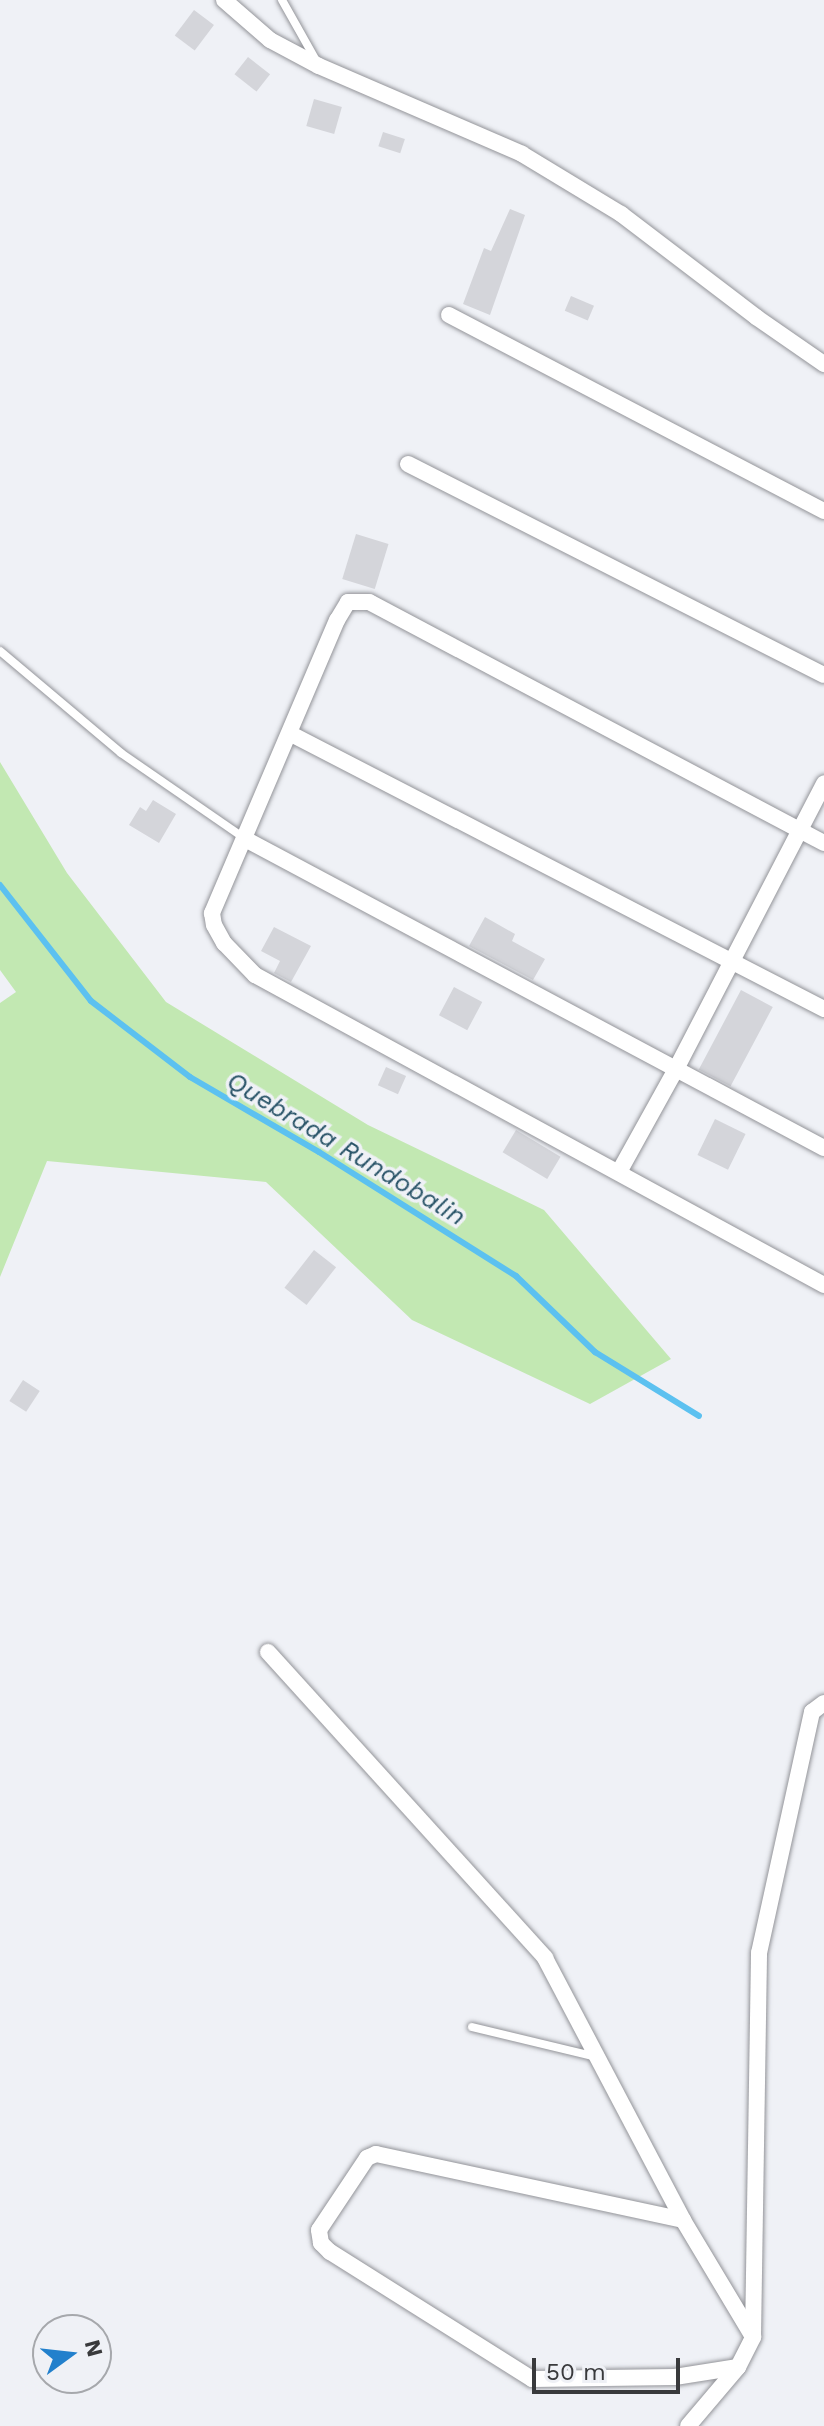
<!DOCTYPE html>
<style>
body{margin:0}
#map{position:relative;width:824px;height:2426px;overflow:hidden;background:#eff1f6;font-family:"Work Sans",sans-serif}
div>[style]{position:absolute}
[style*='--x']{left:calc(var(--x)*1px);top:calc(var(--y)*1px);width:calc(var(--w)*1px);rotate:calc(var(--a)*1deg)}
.green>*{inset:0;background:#c2e8b2}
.stream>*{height:6px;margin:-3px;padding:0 3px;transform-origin:3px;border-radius:3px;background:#5cc1f0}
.building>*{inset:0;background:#d4d5da;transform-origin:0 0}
.roads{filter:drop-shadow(0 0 2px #939499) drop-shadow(0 0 2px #939499)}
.lane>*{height:8px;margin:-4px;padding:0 4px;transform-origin:4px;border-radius:4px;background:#fff}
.street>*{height:16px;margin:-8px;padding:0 8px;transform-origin:8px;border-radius:8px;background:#fff}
span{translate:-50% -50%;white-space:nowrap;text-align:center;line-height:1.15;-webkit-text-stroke:7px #eff1f6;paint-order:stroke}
.water-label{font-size:26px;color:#285367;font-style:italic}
.north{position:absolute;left:32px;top:2314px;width:80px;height:80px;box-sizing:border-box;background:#eff1f6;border:2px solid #a6a8ac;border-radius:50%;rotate:75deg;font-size:22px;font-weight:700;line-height:32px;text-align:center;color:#393a3c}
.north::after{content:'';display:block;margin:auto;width:28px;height:36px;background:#2280cc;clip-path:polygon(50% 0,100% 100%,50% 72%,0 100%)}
.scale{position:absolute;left:532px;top:2358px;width:148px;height:36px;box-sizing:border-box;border:4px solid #393a3c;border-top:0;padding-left:10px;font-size:24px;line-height:28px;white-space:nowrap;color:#393a3c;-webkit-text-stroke:6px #eff1f6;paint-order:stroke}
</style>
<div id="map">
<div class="green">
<div style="clip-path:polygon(0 762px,67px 873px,166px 1002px,368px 1125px,544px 1210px,671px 1359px,590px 1404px,412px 1320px,266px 1182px,47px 1161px,0 1277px,0 1003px,16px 992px,0 970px)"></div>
</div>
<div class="stream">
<div style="--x:0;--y:885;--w:147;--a:51.9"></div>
<div style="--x:91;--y:1001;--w:125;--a:37.5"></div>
<div style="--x:190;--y:1077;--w:149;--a:30.2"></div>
<div style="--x:319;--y:1152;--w:233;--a:32.2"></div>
<div style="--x:516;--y:1276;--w:110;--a:43.9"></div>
<div style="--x:595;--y:1352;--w:122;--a:31.6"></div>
</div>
<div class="building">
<div style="left:194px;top:10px;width:25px;height:32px;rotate:37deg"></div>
<div style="left:248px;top:57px;width:28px;height:22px;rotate:38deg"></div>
<div style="left:314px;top:99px;width:29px;height:28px;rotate:16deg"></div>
<div style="left:383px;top:132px;width:23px;height:15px;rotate:18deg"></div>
<div style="clip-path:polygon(510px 209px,525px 215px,490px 315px,463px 304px,484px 248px,491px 251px)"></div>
<div style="left:571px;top:296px;width:25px;height:16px;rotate:23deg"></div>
<div style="left:356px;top:534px;width:34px;height:47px;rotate:17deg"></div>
<div style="clip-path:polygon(153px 800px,176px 814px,159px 843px,129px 825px,140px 807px,146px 811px)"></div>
<div style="clip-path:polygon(485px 917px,515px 934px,512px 941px,545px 959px,533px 980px,469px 946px)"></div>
<div style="clip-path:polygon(274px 927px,311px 946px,291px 982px,274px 973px,280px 961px,261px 951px)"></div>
<div style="left:454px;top:987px;width:32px;height:32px;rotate:28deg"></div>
<div style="left:741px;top:990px;width:36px;height:90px;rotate:28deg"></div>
<div style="left:386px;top:1067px;width:22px;height:20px;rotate:24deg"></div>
<div style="left:715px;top:1119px;width:34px;height:40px;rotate:26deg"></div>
<div style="left:516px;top:1130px;width:52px;height:26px;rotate:31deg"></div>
<div style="left:314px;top:1250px;width:28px;height:48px;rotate:38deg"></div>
<div style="left:23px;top:1380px;width:20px;height:25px;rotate:33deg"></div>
</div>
<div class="roads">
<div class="lane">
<div style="--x:282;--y:0;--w:71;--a:60.6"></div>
<div style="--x:0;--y:651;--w:158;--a:40.1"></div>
<div style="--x:121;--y:753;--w:150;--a:34.6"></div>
<div style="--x:472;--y:2027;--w:129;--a:13.5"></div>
</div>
<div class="street">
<div style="--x:224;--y:0;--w:61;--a:41"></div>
<div style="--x:270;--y:40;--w:55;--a:28"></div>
<div style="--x:319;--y:66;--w:221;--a:23.4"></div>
<div style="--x:522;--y:154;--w:116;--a:31.2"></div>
<div style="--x:621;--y:214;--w:170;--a:37.3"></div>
<div style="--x:756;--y:317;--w:83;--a:34.7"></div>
<div style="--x:449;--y:315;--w:423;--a:27.6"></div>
<div style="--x:408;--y:464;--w:466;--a:26.9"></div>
<div style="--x:291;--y:734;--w:600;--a:27.29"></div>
<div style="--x:245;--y:839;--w:656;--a:28.09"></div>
<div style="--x:824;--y:843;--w:515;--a:-152.09"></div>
<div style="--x:369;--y:602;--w:21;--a:180"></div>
<div style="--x:348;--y:602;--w:21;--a:121"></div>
<div style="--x:337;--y:620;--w:319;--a:113.1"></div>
<div style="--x:212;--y:913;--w:12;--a:81"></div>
<div style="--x:214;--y:925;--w:21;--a:61"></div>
<div style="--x:224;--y:943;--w:45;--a:45.9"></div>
<div style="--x:255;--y:975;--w:648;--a:28.58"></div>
<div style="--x:619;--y:1172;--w:115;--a:-61"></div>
<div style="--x:675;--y:1071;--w:324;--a:-62.6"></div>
<div style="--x:268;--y:1652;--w:413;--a:47.8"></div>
<div style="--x:545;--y:1958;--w:296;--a:62.2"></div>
<div style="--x:738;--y:2367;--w:64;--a:171"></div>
<div style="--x:675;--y:2377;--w:143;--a:179.2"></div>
<div style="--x:532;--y:2379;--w:239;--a:-147.8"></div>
<div style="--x:330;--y:2252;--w:13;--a:-135"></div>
<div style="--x:321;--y:2243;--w:13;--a:-99"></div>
<div style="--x:319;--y:2230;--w:87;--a:-56.3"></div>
<div style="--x:367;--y:2158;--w:10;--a:-24"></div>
<div style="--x:376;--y:2154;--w:314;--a:12.1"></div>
<div style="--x:683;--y:2220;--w:136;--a:59.1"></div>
<div style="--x:688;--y:2426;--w:77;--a:-49.7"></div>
<div style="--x:738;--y:2367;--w:34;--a:-63"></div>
<div style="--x:753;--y:2337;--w:384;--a:-89.1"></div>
<div style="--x:759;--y:1953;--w:247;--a:-77.6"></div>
<div style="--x:812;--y:1712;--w:15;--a:-37"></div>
</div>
</div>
<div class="water-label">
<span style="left:346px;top:1149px;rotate:31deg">Quebrada Rundobalin</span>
</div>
<div class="north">N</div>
<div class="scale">50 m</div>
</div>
